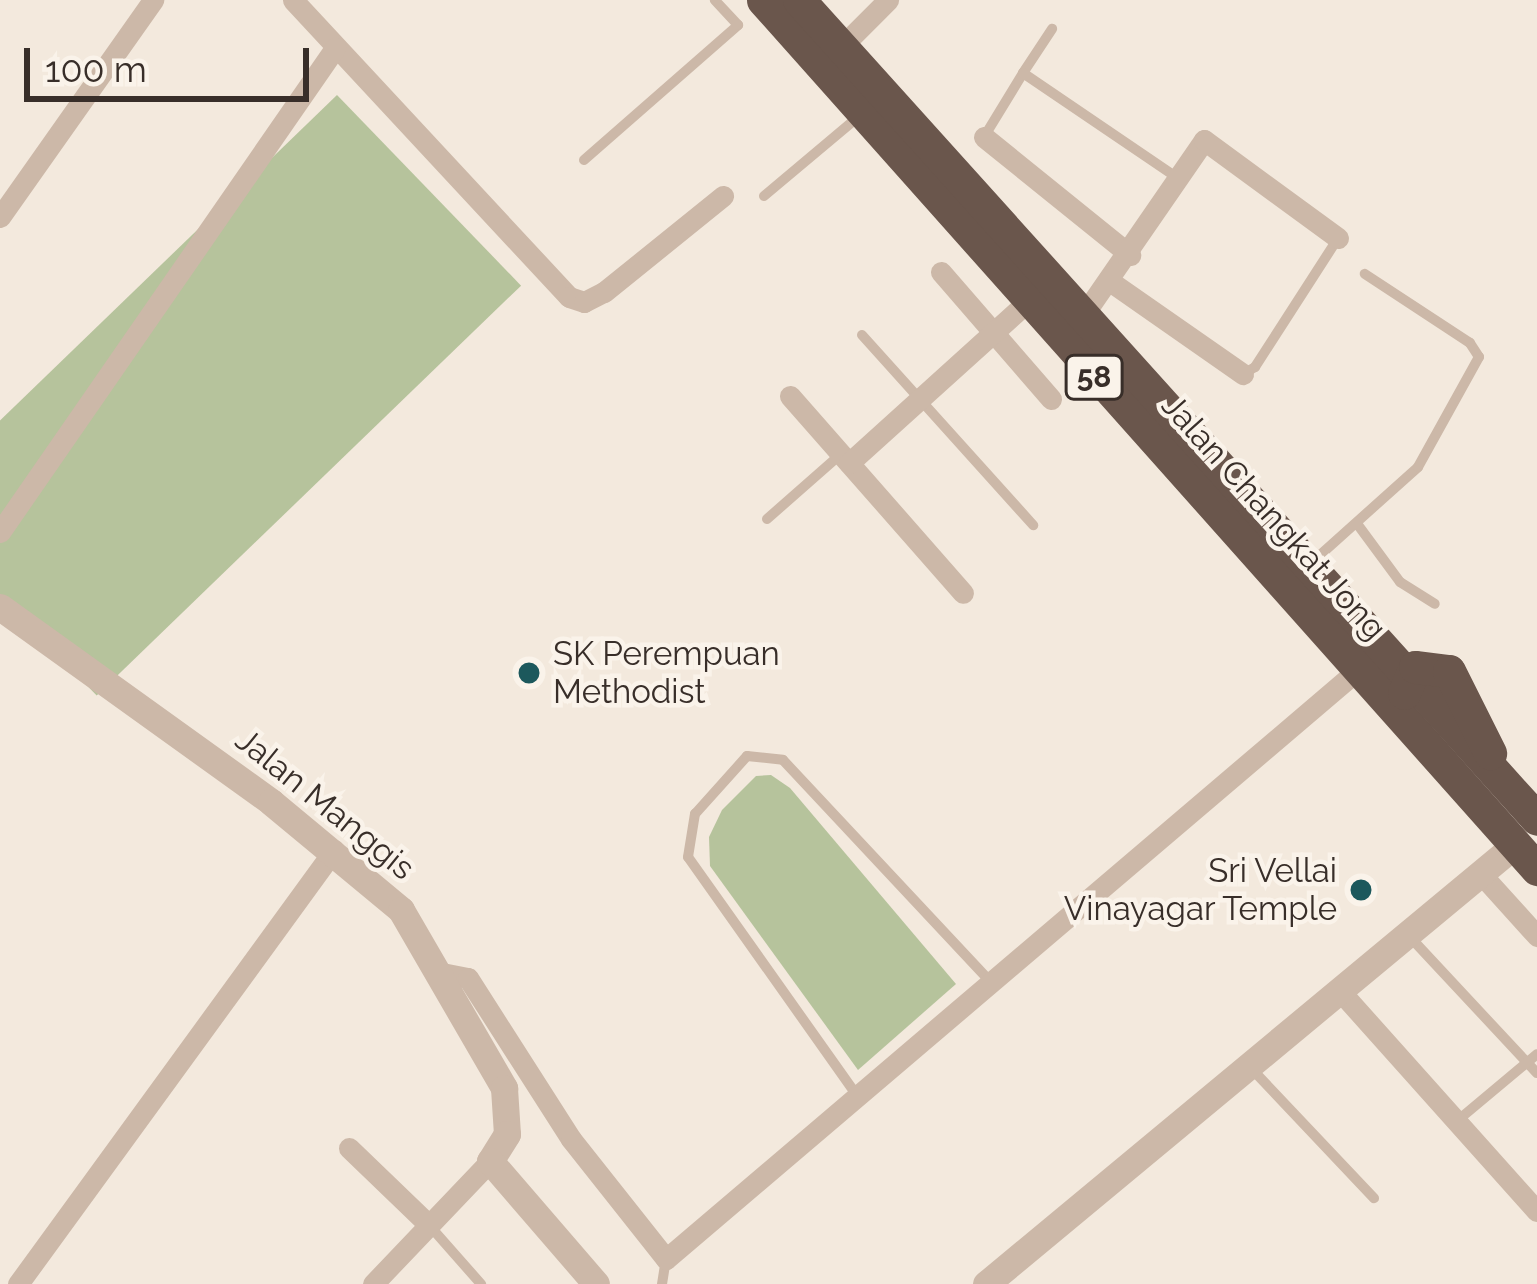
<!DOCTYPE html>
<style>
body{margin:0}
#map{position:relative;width:1537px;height:1284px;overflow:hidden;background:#f3e9dd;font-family:Raleway,sans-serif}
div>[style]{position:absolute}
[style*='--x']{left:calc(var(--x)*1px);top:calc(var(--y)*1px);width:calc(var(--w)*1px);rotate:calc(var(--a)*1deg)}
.green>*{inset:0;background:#b6c39c;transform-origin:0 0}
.service>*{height:10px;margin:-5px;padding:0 5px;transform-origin:5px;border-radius:5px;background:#ccb8a8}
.minor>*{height:21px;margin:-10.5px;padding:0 10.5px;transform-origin:10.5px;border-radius:10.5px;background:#ccb8a8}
.tertiary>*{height:27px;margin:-13.5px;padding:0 13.5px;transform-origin:13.5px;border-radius:13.5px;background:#ccb8a8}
.trunk>*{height:33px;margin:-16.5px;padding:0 16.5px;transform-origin:16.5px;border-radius:16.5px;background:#6a564c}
.dots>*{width:33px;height:33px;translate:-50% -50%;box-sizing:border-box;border:6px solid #faf3ea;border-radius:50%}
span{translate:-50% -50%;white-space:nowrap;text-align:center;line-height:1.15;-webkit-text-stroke:9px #faf3ea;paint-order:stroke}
.shield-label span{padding:3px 9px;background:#faf3ea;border:3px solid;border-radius:9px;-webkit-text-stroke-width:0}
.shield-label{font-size:30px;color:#382e29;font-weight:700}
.street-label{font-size:33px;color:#382e29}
.poi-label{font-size:33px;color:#382e29}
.left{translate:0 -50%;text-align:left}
.right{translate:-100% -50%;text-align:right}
.scale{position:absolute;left:24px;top:48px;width:285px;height:54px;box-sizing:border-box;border:6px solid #382e29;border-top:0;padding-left:15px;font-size:36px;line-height:42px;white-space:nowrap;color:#382e29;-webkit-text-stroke:9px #faf3ea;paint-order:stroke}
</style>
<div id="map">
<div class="green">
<div style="left:337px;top:95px;width:265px;height:590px;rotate:46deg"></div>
<div style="clip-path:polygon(771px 775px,790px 788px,956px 984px,858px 1070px,710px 866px,709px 837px,722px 810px,756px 776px)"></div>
</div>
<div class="service">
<div style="--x:1023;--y:73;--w:53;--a:-56.6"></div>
<div style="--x:984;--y:137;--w:75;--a:-58.6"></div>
<div style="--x:1023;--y:73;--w:189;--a:34.2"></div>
<div style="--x:584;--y:160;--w:205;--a:-41.2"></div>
<div style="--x:738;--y:25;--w:34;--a:-133"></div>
<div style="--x:764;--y:196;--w:123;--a:-40"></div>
<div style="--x:862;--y:335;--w:256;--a:48"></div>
<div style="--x:1243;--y:374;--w:14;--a:-30"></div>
<div style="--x:1255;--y:367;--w:153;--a:-57.2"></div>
<div style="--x:767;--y:519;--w:98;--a:-41.3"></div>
<div style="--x:1358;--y:525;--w:71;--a:53.6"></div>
<div style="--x:1400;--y:582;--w:41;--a:32.2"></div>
<div style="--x:1310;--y:564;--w:145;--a:-41.9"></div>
<div style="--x:1418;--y:467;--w:126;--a:-61"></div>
<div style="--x:1479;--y:357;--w:17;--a:-123"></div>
<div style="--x:1470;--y:343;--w:126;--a:-146.7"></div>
<div style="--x:1410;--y:937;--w:186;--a:47"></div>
<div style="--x:1249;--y:1066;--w:182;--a:46.6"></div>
<div style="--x:858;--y:1097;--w:294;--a:-125.3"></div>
<div style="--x:688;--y:857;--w:44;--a:-80.8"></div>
<div style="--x:695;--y:814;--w:78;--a:-48.1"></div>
<div style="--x:747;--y:756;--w:36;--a:6"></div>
<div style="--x:783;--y:760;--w:304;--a:46.9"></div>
<div style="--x:1457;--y:1121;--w:104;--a:-39.9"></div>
<div style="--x:429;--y:1225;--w:79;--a:48.6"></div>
<div style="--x:662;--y:1284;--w:25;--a:-81"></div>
</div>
<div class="minor">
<div style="--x:293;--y:0;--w:405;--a:47.1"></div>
<div style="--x:569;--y:297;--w:16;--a:18"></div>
<div style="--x:584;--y:302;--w:22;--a:-27"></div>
<div style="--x:604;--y:292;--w:153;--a:-38.9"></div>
<div style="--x:833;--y:55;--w:78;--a:-45"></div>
<div style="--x:984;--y:137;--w:188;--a:38.9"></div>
<div style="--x:0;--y:217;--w:266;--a:-54.8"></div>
<div style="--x:941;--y:272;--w:168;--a:49.1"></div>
<div style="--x:1111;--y:282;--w:161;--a:34.9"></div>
<div style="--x:1082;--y:317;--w:215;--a:-55.4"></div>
<div style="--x:1204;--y:140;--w:166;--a:36.2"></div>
<div style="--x:790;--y:396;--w:262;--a:48.7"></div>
<div style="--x:849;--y:463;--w:240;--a:-42.1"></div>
<div style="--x:0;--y:532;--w:589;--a:-55.31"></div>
<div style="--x:1481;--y:874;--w:84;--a:47.9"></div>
<div style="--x:442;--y:973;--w:26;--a:11"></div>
<div style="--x:468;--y:978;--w:191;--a:57.4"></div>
<div style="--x:571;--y:1139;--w:153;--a:51.6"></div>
<div style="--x:666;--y:1259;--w:910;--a:-40.41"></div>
<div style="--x:1340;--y:991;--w:295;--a:48.2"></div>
<div style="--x:349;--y:1148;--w:111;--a:43.9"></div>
<div style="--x:18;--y:1284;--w:537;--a:-53.94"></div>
<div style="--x:373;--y:1284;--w:170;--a:-46.4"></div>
</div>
<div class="tertiary">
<div style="--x:0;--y:607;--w:334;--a:35.7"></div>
<div style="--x:271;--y:802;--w:169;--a:39.7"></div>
<div style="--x:401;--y:910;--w:206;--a:59.9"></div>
<div style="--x:504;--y:1088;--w:46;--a:86.3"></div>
<div style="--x:507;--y:1134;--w:32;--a:122"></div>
<div style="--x:490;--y:1161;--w:162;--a:49.2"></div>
<div style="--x:986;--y:1284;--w:689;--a:-39.7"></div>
</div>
<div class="trunk">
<div style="--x:763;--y:0;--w:1164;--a:48.31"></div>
<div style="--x:799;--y:0;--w:1102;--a:47.98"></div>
<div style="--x:1404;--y:693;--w:28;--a:-67"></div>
<div style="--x:1415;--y:667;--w:34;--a:7"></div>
<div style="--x:1449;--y:671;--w:92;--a:63.4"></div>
</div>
<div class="dots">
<div style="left:529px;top:673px;background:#1c585c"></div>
<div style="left:1361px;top:890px;background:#1c585c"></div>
</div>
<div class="shield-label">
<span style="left:1094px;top:377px">58</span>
</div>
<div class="street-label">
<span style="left:1274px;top:517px;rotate:48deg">Jalan Changkat Jong</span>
<span style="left:325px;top:804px;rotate:39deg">Jalan Manggis</span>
</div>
<div class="poi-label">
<span class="left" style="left:553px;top:673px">SK Perempuan<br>Methodist</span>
<span class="right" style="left:1337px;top:890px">Sri Vellai<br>Vinayagar Temple</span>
</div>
<div class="scale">100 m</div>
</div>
